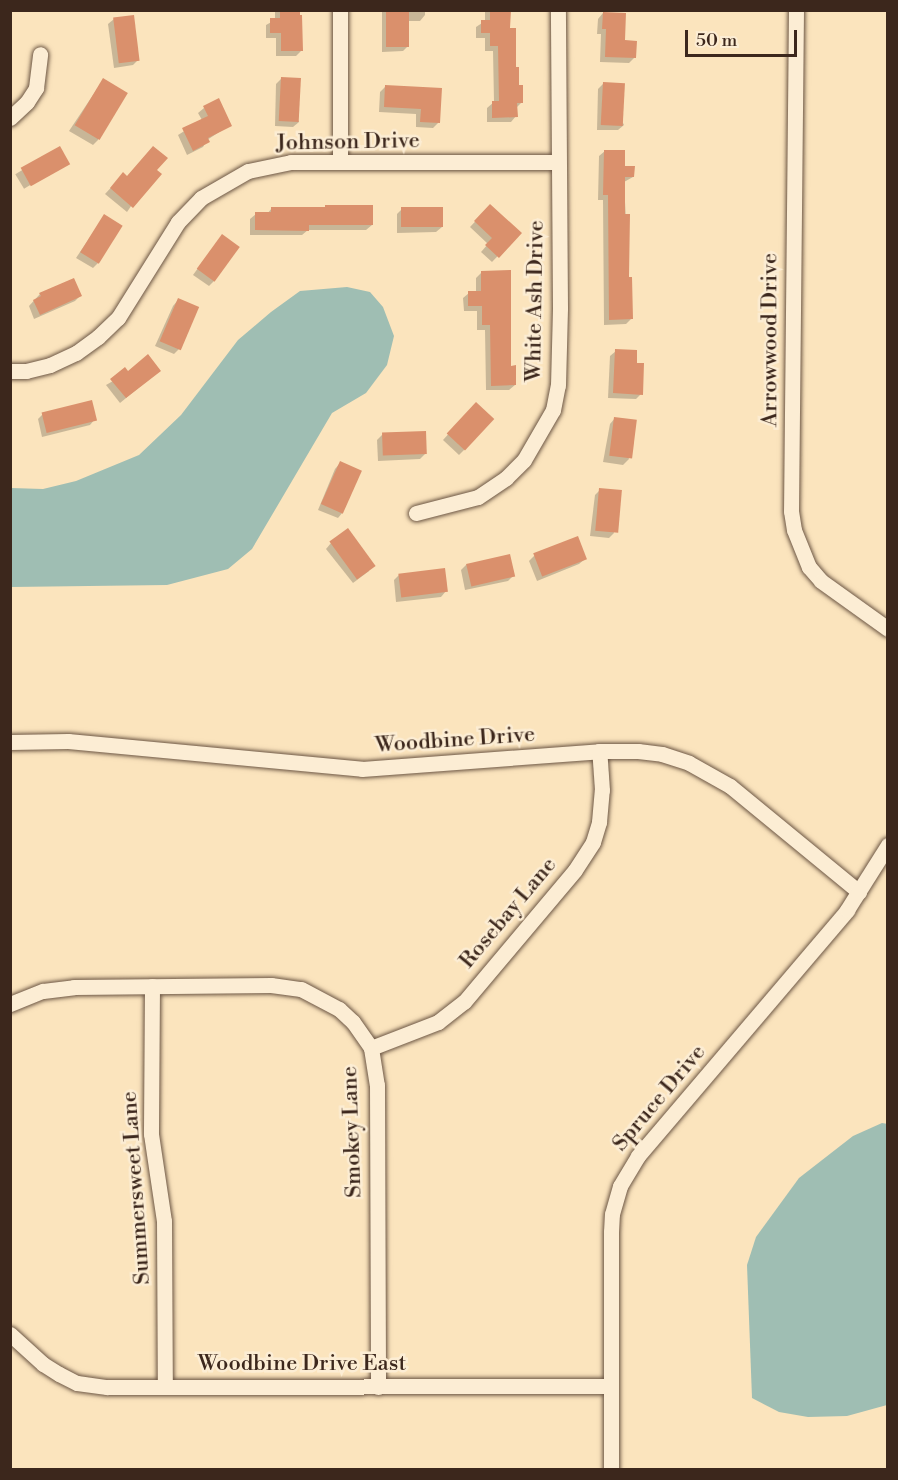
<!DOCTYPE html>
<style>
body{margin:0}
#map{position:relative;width:898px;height:1480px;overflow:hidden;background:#fbe4bd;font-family:"Libre Bodoni",serif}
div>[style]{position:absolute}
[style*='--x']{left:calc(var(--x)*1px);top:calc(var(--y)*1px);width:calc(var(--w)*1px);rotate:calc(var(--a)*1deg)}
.water>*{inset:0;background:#9fbeb3}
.shadow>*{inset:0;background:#0003;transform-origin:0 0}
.building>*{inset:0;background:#da906c;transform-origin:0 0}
.roads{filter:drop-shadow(0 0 2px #6c5644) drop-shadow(0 0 2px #6c5644)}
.street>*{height:15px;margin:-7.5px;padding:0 7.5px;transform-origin:7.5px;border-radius:7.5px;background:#fcedd4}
span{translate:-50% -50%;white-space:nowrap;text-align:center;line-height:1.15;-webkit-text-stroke:5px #fcedd4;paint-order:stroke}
.street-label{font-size:22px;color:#3c271c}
.frame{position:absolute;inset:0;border:12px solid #3c271c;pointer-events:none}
.scale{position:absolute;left:685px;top:30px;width:112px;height:27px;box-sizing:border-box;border:3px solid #3c271c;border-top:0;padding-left:8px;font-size:18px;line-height:21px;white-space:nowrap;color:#3c271c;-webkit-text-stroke:4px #fcedd4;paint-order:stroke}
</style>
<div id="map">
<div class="water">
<div style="clip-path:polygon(347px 287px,370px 292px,383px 307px,394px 336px,387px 365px,366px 393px,332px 413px,252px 549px,228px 569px,167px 585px,11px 587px,11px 488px,43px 489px,76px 481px,139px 455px,181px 415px,238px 340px,271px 312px,300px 291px)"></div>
<div style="clip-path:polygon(882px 1123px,888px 1124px,887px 1405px,847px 1416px,808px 1417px,779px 1412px,752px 1398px,747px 1265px,756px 1237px,799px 1178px,853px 1136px)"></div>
</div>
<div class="shadow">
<div style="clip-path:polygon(275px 10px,298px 10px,301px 51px,296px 56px,276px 56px,276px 38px,266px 38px,266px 25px,275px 20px)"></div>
<div style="clip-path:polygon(382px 10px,425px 10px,425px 15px,420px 21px,408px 21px,408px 46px,403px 51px,382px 52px)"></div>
<div style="clip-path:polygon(485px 10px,509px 10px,509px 30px,522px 102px,516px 108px,516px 116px,511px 122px,487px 122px,487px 108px,494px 102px,493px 51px,485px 51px,485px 38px,476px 38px,476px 27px,485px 21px)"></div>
<div style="clip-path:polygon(603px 13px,635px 57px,629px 63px,600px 62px,601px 34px,597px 34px,598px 19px)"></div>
<div style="clip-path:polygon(114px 19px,138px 60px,133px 65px,114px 68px,108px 24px)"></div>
<div style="clip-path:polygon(281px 79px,299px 122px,293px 127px,275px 126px,276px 84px)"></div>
<div style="clip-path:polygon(103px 80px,98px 140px,93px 145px,69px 131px)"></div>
<div style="clip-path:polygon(603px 84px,624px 125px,618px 130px,597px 130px,598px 89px)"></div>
<div style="clip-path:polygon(385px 87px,441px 90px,439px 122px,433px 128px,416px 127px,416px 114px,379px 112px,380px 92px)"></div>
<div style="clip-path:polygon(204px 108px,230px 125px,207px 140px,203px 147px,187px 155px,178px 135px,202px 120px,198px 113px)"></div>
<div style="left:59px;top:148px;width:17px;height:51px;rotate:59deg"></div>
<div style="clip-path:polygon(605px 151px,633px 177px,624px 182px,631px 319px,626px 324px,604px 325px,603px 200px,598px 200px,599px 156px)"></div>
<div style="clip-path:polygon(155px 171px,127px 212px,105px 194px,118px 180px)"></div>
<div style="clip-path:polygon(490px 206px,520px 233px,492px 262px,481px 252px,488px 244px,470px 227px)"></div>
<div style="clip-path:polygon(272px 208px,372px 225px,366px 230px,308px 230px,302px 235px,250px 235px,250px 219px,256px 214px,267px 214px)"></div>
<div style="clip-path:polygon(402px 209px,442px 227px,436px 232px,397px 233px,397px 214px)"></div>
<div style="clip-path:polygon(104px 216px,98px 263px,93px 268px,76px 258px)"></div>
<div style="clip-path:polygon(217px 242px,214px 281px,209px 286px,193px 275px)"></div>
<div style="clip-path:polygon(482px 272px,515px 385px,509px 390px,486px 390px,485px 330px,477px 330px,477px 311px,464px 311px,463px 298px,469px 293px,476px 293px,476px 278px)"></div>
<div style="clip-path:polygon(40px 294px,80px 296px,75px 301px,34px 319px,29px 306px)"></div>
<div style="clip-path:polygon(178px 300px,179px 349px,174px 354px,155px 346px,173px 306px)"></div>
<div style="clip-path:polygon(616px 351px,635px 364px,641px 394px,636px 399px,608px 398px,610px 356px)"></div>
<div style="clip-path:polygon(127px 373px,153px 376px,120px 403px,106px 385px)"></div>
<div style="clip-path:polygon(471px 409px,464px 450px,459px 455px,443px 440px)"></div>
<div style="clip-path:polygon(43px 414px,95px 419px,90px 425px,42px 437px,38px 419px)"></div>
<div style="clip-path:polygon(615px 418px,629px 459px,623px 465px,603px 462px,610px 424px)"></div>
<div style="clip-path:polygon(383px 434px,425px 454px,420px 459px,378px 461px,377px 440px)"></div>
<div style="clip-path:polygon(340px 463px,343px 512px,338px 518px,318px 510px,335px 469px)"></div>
<div style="clip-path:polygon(600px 490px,614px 533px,609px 538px,590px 536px,595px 495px)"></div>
<div style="clip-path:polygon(331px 543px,369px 571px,353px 583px,326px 549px)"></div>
<div style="clip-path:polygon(534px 556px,585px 559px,579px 564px,537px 581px,529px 561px)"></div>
<div style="clip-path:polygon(467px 564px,513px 576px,508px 581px,465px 590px,461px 570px)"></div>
<div style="clip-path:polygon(399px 575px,446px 591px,441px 597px,396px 602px,394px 580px)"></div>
</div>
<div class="building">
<div style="clip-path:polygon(280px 10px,300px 10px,300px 15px,302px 15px,303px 51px,281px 51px,281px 33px,270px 33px,270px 18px,280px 18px)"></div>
<div style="left:386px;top:10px;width:23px;height:37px"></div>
<div style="clip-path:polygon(490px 10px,511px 10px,510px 28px,516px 28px,516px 67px,519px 67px,519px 85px,523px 85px,523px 103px,517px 103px,518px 117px,492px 118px,492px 101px,499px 101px,498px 46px,490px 46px,490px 33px,481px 33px,481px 20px,490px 20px)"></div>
<div style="clip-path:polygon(603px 12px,626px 13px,625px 40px,637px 41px,636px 58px,605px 57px,606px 29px,602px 29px)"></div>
<div style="left:134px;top:15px;width:46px;height:21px;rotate:83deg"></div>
<div style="left:281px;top:77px;width:20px;height:44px;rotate:3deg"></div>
<div style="left:103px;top:78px;width:29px;height:55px;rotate:31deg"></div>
<div style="left:603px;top:82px;width:22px;height:43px;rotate:3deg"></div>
<div style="clip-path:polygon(385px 85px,442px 88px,440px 123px,420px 122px,421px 109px,384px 107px)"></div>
<div style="clip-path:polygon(219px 98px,232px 126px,208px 138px,210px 142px,193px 151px,182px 128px,208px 116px,203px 106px)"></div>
<div style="left:60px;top:146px;width:21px;height:45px;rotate:61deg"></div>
<div style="clip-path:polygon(153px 146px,168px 158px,157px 170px,162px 174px,133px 208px,110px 188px,123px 172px,127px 176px)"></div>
<div style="clip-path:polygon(604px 150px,625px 150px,625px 166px,635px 166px,634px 177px,625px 177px,625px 214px,630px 214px,629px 277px,632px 277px,633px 319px,609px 320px,608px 195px,603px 195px)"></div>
<div style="clip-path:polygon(490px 204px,522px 233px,499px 258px,485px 245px,492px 238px,474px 221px)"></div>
<div style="clip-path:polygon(325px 205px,373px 205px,373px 225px,309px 225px,309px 231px,255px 230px,255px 212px,271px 212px,271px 207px,325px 207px)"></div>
<div style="left:443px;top:207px;width:20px;height:42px;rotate:90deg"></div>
<div style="left:104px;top:214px;width:22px;height:45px;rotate:32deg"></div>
<div style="left:222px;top:234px;width:22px;height:43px;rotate:36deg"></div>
<div style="clip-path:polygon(511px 270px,511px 366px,516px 365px,516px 385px,491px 386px,490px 325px,482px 325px,482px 306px,468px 306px,468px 291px,481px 291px,481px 271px)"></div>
<div style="clip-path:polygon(74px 278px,82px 296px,40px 315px,33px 300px,41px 296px,39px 293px)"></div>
<div style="left:178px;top:298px;width:23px;height:47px;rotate:23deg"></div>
<div style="clip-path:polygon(615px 349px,637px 350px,637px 363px,644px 363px,643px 395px,613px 393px)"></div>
<div style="clip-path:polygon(148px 354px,161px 371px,126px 398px,110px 379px,125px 367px,128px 371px)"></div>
<div style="left:92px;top:400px;width:21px;height:52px;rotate:76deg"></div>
<div style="left:476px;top:402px;width:25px;height:43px;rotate:43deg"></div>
<div style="left:614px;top:417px;width:23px;height:39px;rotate:7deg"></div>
<div style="left:426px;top:431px;width:23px;height:44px;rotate:88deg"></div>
<div style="left:340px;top:461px;width:24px;height:47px;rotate:24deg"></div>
<div style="left:599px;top:488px;width:23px;height:43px;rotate:5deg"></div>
<div style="left:348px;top:528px;width:47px;height:23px;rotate:54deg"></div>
<div style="left:578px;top:536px;width:25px;height:48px;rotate:69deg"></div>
<div style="left:510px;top:554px;width:23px;height:45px;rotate:77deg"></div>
<div style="left:445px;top:568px;width:24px;height:47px;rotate:83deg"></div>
</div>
<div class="roads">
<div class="street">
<div style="--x:340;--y:10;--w:152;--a:90"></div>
<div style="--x:796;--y:10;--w:501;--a:90.57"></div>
<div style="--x:791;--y:511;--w:19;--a:81"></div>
<div style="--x:794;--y:530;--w:40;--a:68"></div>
<div style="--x:809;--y:567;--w:18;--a:49"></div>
<div style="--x:821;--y:581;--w:82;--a:35.6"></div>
<div style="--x:10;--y:118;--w:23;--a:-43"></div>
<div style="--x:27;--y:102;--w:17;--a:-57"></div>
<div style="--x:36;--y:88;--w:34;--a:-83"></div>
<div style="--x:10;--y:371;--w:16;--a:0"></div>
<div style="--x:26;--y:371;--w:25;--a:-14"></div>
<div style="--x:50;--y:365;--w:29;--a:-25"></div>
<div style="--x:76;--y:353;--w:27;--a:-36"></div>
<div style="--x:98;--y:337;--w:28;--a:-44"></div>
<div style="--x:118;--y:318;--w:113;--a:-58"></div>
<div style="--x:178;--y:222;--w:33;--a:-46"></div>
<div style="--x:201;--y:198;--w:54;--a:-29.9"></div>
<div style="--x:248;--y:171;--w:44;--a:-11.8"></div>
<div style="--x:291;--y:162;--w:267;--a:0"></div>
<div style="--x:416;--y:513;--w:64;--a:-14.5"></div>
<div style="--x:478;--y:497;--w:34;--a:-34"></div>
<div style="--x:506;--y:478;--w:25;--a:-45"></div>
<div style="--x:524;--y:460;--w:58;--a:-59.9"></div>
<div style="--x:553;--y:410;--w:25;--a:-79"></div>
<div style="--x:558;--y:385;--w:77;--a:-88.5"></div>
<div style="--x:560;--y:308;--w:298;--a:-90.4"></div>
<div style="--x:10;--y:742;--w:58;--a:-1"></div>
<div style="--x:68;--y:741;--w:295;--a:5.4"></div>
<div style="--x:362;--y:769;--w:238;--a:-4.3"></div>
<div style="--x:599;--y:751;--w:39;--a:0"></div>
<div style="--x:638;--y:751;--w:24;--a:7"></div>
<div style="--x:662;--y:754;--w:28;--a:18"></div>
<div style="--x:689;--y:763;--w:47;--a:29.3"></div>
<div style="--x:730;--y:786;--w:167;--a:39.4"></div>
<div style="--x:152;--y:986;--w:148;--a:90.4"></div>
<div style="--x:151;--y:1134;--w:88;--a:81.5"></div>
<div style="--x:164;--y:1221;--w:166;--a:89.7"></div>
<div style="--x:10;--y:1004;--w:35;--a:-22"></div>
<div style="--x:43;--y:991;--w:31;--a:-7"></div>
<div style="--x:74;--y:987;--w:197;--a:-0.6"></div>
<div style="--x:271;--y:985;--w:30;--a:8"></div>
<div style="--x:301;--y:989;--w:43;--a:27.8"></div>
<div style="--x:339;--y:1009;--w:19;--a:43"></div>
<div style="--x:353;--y:1022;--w:32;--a:55"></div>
<div style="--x:371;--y:1048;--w:37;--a:81"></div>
<div style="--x:377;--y:1085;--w:302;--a:89.8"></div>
<div style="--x:371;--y:1048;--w:72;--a:-21.2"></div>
<div style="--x:438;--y:1022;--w:33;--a:-38"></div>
<div style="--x:464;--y:1002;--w:172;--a:-49.9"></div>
<div style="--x:575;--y:870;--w:33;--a:-57"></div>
<div style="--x:593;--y:842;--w:21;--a:-73"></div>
<div style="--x:599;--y:822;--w:32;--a:-85"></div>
<div style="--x:602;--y:790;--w:39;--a:-94"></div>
<div style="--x:10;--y:1334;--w:45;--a:42.3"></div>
<div style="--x:43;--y:1364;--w:19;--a:32"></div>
<div style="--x:59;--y:1374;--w:20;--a:27"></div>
<div style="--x:77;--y:1383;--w:30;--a:8"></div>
<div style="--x:107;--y:1387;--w:504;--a:-0.11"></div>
<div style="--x:611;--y:1470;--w:238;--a:-90"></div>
<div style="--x:611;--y:1232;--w:18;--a:-87"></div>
<div style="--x:612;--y:1214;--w:29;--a:-74"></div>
<div style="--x:620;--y:1186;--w:35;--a:-59"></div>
<div style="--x:638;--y:1156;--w:323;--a:-49.6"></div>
<div style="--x:847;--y:910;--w:77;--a:-57.8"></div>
</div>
</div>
<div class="street-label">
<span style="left:348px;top:142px;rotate:-1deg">Johnson Drive</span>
<span style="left:535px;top:301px;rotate:-89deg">White Ash Drive</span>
<span style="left:770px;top:340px;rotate:-90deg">Arrowwood Drive</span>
<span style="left:455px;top:740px;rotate:-4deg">Woodbine Drive</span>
<span style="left:508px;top:913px;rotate:-50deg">Rosebay Lane</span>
<span style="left:659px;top:1098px;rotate:-50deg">Spruce Drive</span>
<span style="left:352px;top:1132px;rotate:-92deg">Smokey Lane</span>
<span style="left:136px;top:1188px;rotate:-94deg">Summersweet Lane</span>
<span style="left:302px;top:1364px">Woodbine Drive East</span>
</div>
<div class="frame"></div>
<div class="scale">50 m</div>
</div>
